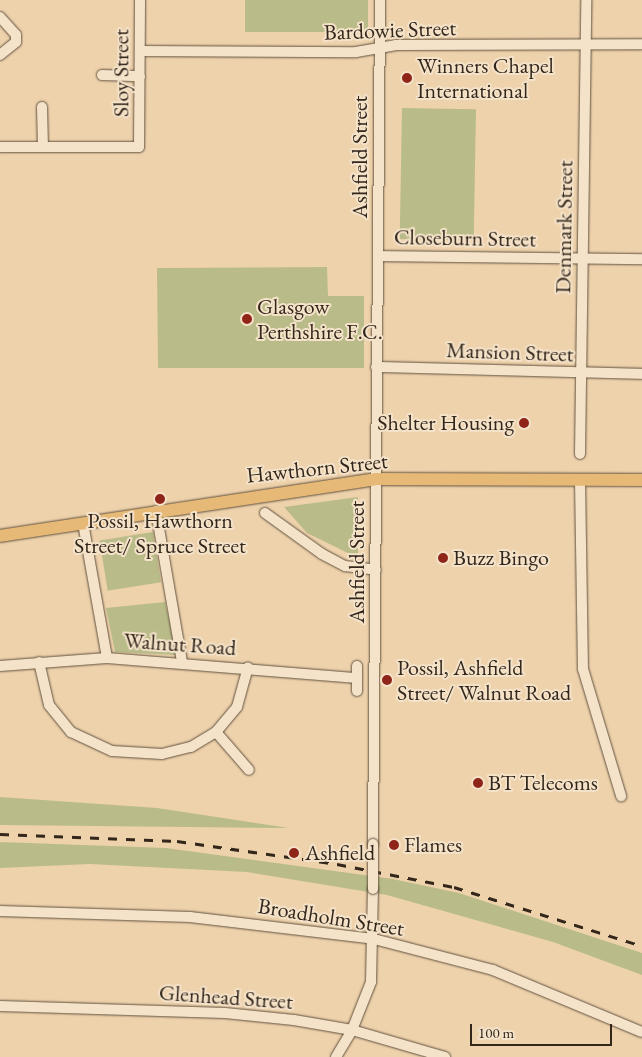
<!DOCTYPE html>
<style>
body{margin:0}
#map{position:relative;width:642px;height:1057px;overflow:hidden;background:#eed2ac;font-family:"EB Garamond",serif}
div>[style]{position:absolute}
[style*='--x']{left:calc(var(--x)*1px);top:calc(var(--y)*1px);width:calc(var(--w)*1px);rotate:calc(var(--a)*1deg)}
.green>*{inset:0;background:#b9bc89;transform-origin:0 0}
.roads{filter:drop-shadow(0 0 1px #62523f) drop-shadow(0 0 1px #62523f)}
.minor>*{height:10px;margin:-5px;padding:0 5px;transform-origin:5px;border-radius:5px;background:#f4e2c9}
.major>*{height:12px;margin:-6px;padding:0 6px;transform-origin:6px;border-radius:6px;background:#e7b976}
.rail>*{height:3px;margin-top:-1.5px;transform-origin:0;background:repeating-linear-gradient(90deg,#33271b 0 9px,transparent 0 18px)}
.bridges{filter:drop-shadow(0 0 1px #62523f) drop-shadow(0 0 1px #62523f)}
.minor-bridge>*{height:10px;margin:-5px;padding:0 5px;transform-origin:5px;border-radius:5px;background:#f4e2c9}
.dots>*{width:14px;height:14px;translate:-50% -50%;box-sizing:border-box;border:2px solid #f4e2c9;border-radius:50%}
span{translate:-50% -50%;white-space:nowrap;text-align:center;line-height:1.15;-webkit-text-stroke:4px #f4e2c9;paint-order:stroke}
.street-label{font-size:22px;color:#33271b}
.poi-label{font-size:22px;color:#33271b}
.left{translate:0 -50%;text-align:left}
.right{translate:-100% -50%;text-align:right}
.scale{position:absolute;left:470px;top:1024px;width:142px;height:22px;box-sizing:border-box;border:2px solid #33271b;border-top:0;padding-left:6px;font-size:15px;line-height:18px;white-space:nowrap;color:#33271b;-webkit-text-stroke:4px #f4e2c9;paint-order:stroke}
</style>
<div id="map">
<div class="green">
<div style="left:245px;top:0;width:123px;height:32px"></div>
<div style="left:402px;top:108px;width:74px;height:131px;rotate:1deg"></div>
<div style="clip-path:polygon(327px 267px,328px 296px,364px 296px,364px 368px,158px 368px,157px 268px)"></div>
<div style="clip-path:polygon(358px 497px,358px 558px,307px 533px,284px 507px)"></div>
<div style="left:153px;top:532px;width:51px;height:54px;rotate:81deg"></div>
<div style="clip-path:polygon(165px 602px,177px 655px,115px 652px,106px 608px)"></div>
<div style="clip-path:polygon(0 797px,157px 808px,289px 828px,0 825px)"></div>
<div style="clip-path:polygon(0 842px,166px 848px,393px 879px,459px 893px,642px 953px,642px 975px,553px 942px,387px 895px,247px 872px,90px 864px,0 868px)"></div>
</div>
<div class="roads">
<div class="minor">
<div style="--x:0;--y:17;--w:24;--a:48"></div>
<div style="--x:16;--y:35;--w:7;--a:90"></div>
<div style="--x:16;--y:42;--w:21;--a:141"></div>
<div style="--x:140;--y:51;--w:216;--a:0.3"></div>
<div style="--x:356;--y:52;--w:41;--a:-9.9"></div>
<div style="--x:396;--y:45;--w:246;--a:-0.2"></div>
<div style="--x:102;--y:75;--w:38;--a:2"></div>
<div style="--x:42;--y:107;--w:40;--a:88.6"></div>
<div style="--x:0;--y:147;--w:139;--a:0"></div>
<div style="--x:139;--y:147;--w:147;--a:-89.6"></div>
<div style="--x:378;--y:256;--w:264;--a:0.7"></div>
<div style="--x:376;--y:367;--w:266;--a:1.5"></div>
<div style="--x:580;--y:454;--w:454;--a:-89.2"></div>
<div style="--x:580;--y:480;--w:189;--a:89.1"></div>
<div style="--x:583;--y:669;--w:133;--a:73.3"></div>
<div style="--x:156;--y:511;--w:152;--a:80.2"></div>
<div style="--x:265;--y:513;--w:70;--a:35.7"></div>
<div style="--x:322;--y:554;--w:26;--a:28"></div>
<div style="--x:345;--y:566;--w:31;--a:7"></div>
<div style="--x:83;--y:523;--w:137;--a:79.9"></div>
<div style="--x:39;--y:662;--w:44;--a:76.9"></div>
<div style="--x:49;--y:705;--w:35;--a:51"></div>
<div style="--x:71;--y:732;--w:45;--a:24.9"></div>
<div style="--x:112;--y:751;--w:50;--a:3.4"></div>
<div style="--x:162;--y:754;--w:30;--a:-14"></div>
<div style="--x:191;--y:747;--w:29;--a:-31"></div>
<div style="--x:216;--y:732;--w:33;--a:-50"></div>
<div style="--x:237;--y:707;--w:41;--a:-74.6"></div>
<div style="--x:0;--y:666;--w:107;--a:-4.3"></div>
<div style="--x:107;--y:658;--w:251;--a:4.6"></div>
<div style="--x:357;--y:666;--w:25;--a:90"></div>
<div style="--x:216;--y:732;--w:50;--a:49"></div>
<div style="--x:373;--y:844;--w:844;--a:-89.52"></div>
<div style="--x:0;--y:911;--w:190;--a:1.8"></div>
<div style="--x:190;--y:917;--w:185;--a:6.8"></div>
<div style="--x:374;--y:939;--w:123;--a:14.6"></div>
<div style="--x:493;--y:970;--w:161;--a:22.6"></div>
<div style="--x:0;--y:1006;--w:225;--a:1.8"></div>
<div style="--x:225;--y:1013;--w:69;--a:5.8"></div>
<div style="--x:294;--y:1020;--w:59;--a:9.8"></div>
<div style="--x:352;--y:1030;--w:97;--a:16.2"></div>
<div style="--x:336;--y:1057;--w:31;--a:-59"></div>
<div style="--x:352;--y:1030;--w:52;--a:-68.4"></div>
<div style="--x:371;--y:982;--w:93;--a:-88.8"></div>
</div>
<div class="major">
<div style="--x:0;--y:536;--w:380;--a:-8.6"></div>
<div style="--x:376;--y:479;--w:266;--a:0.2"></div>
</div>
</div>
<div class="rail">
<div style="--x:0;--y:834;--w:177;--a:2.3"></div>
<div style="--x:177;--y:841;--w:162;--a:8.2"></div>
<div style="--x:337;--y:864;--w:119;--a:11.1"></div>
<div style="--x:454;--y:887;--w:197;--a:17.4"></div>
</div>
<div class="bridges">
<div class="minor-bridge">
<div style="--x:373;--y:889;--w:45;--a:-90"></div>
</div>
</div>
<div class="dots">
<div style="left:407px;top:78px;background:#8f2418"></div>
<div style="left:247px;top:319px;background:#8f2418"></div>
<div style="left:524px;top:423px;background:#8f2418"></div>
<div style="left:160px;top:499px;background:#8f2418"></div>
<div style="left:443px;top:558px;background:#8f2418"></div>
<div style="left:387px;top:680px;background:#8f2418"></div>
<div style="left:478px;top:783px;background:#8f2418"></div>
<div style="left:394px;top:845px;background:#8f2418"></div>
<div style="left:294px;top:853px;background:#8f2418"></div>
</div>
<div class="street-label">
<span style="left:390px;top:30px;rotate:-2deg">Bardowie Street</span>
<span style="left:121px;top:73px;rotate:-90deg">Sloy Street</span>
<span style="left:360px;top:157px;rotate:-90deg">Ashfield Street</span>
<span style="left:564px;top:227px;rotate:-89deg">Denmark Street</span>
<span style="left:465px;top:238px;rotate:1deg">Closeburn Street</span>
<span style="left:510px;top:352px;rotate:2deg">Mansion Street</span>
<span style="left:317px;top:468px;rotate:-6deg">Hawthorn Street</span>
<span style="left:357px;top:562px;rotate:-90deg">Ashfield Street</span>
<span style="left:180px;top:644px;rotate:4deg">Walnut Road</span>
<span style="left:331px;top:917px;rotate:9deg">Broadholm Street</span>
<span style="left:226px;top:997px;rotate:4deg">Glenhead Street</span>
</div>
<div class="poi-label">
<span class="left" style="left:417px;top:78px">Winners Chapel<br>International</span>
<span class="left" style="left:257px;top:319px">Glasgow<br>Perthshire F.C.</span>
<span class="right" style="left:514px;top:423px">Shelter Housing</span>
<span style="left:160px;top:533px">Possil, Hawthorn<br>Street/ Spruce Street</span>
<span class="left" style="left:453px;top:558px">Buzz Bingo</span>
<span class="left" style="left:397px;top:680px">Possil, Ashfield<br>Street/ Walnut Road</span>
<span class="left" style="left:488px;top:783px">BT Telecoms</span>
<span class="left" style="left:404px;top:845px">Flames</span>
<span class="left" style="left:305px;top:853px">Ashfield</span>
</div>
<div class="scale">100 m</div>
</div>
